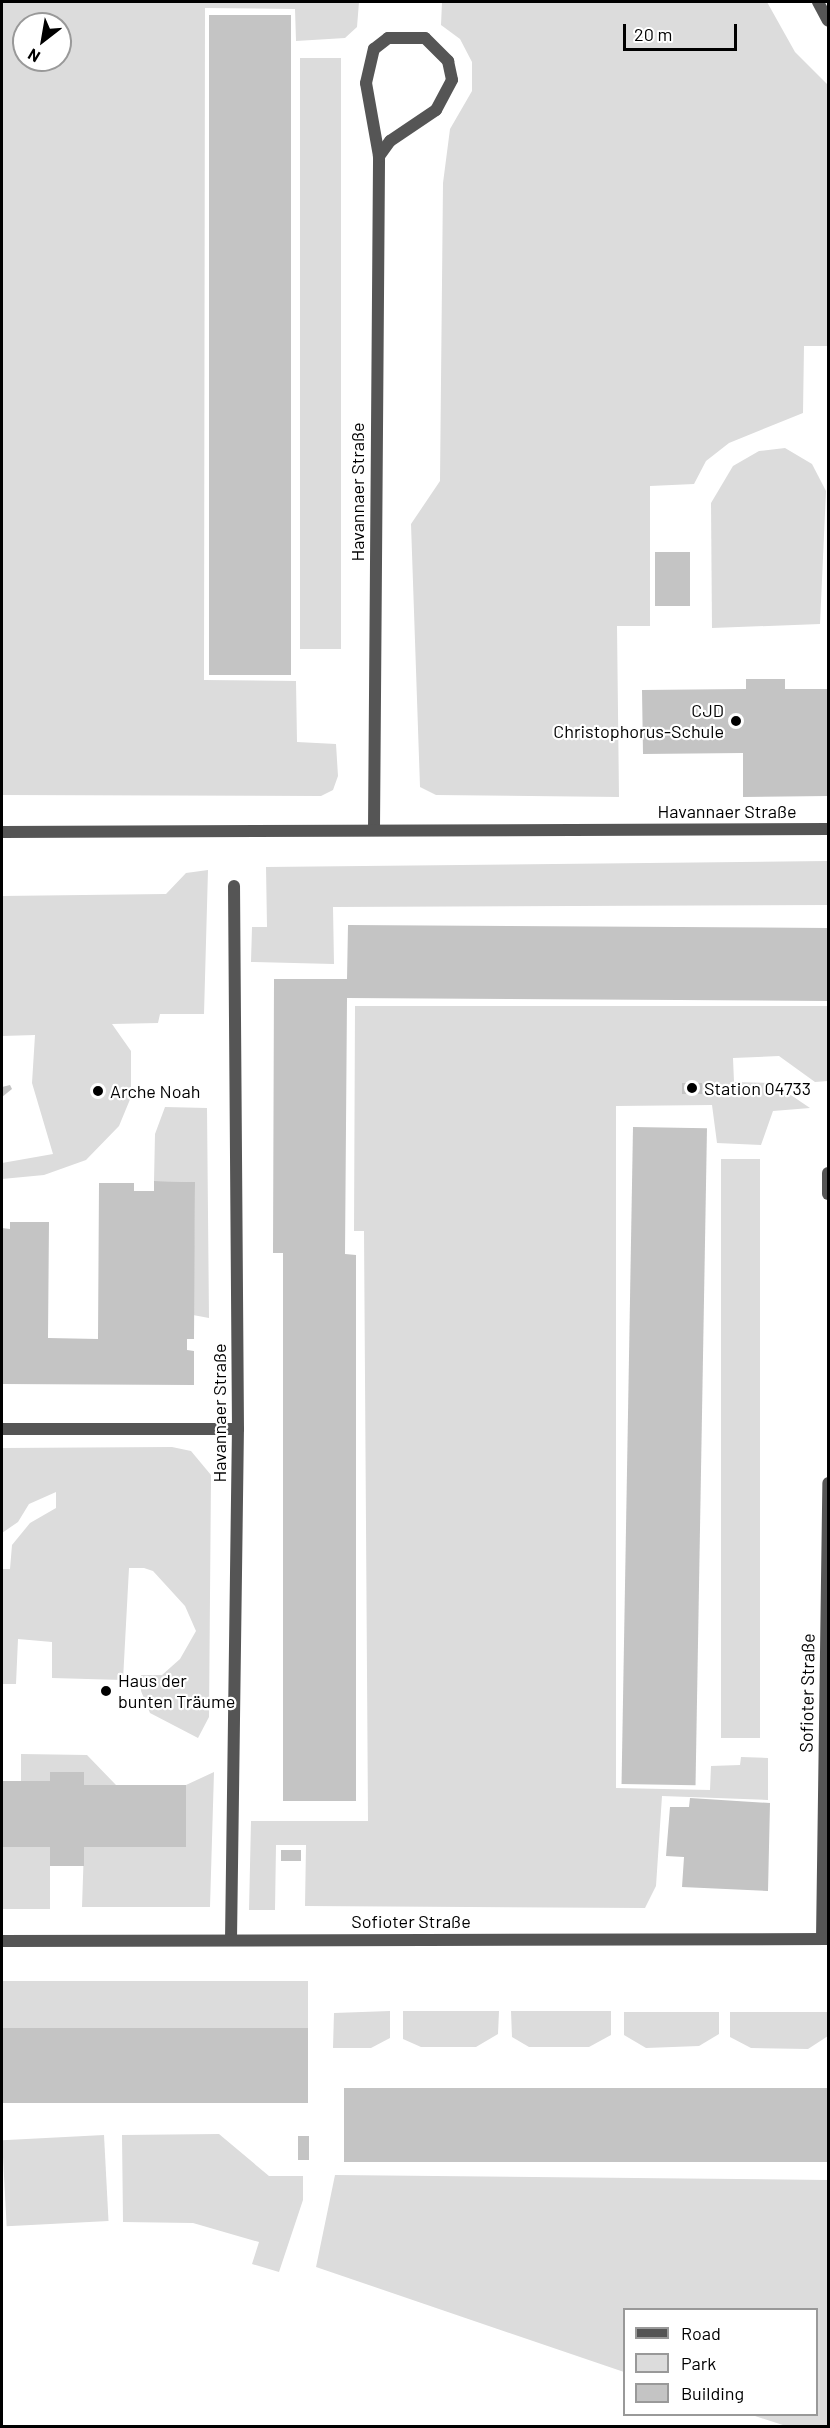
<!DOCTYPE html>
<meta charset="utf-8">
<style>
body{margin:0}
#map{position:relative;width:830px;height:2428px;overflow:hidden;background:#fff;font-family:Barlow,sans-serif}
div>[style]{position:absolute}
[style*='--x']{left:calc(var(--x)*1px);top:calc(var(--y)*1px);width:calc(var(--w)*1px);rotate:calc(var(--a)*1deg)}
.green>*{inset:0;background:#dcdcdc;transform-origin:0 0}
.building>*{inset:0;background:#c4c4c4;transform-origin:0 0}
.street>*{height:12px;margin:-6px;padding:0 6px;transform-origin:6px;border-radius:6px;background:#555}
.dots>*{width:16px;height:16px;translate:-50% -50%;box-sizing:border-box;border:3px solid #fff;border-radius:50%}
span{translate:-50% -50%;white-space:nowrap;text-align:center;line-height:1.15;-webkit-text-stroke:4.5px #fff;paint-order:stroke}
.street-label{font-size:18px;color:#000}
.poi-label{font-size:18px;color:#000}
.right{translate:-100% -50%;text-align:right}
.left{translate:0 -50%;text-align:left}
.frame{position:absolute;inset:0;border:3px solid #000;pointer-events:none}
.legend{position:absolute;left:623px;top:2308px;width:195px;height:108px;box-sizing:border-box;background:#fff;border:2px solid #999;margin:0;padding:8px 10px;list-style:none;font-size:18px;color:#000}
.legend li{display:flex;align-items:center;gap:12px;height:30px}
.legend b{width:30px;border:2px solid #999}
.north{position:absolute;left:12px;top:12px;width:60px;height:60px;box-sizing:border-box;background:#fff;border:2px solid #999;border-radius:50%;rotate:211deg;font-size:16px;font-weight:700;line-height:24px;text-align:center;color:#000}
.north::after{content:'';display:block;margin:auto;width:21px;height:27px;background:#000;clip-path:polygon(50% 0,100% 100%,50% 72%,0 100%)}
.scale{position:absolute;left:623px;top:24px;width:114px;height:27px;box-sizing:border-box;border:3px solid #000;border-top:0;padding-left:8px;font-size:18px;line-height:21px;white-space:nowrap;color:#000;-webkit-text-stroke:4px #fff;paint-order:stroke}
</style>
<div id="map">
<div class="green">
<div style="clip-path:polygon(evenodd,2px 2px,359px 2px,357px 27px,345px 38px,296px 41px,295px 9px,205px 8px,204px 680px,296px 681px,297px 742px,336px 744px,338px 776px,333px 790px,321px 796px,2px 795px,2px 2px,24px 24px,60px 24px,60px 60px,24px 60px,24px 24px)"></div>
<div style="clip-path:polygon(442px 2px,767px 2px,795px 52px,828px 85px,828px 346px,804px 346px,803px 413px,729px 443px,706px 461px,694px 484px,650px 486px,650px 626px,617px 626px,619px 797px,436px 795px,420px 787px,411px 524px,440px 481px,443px 183px,450px 129px,472px 91px,472px 62px,460px 39px,441px 25px)"></div>
<div style="left:341px;top:58px;width:591px;height:41px;rotate:90deg"></div>
<div style="clip-path:polygon(785px 448px,812px 464px,826px 491px,820px 624px,712px 628px,711px 503px,733px 466px,759px 451px)"></div>
<div style="clip-path:polygon(828px 861px,828px 905px,333px 907px,334px 964px,251px 962px,252px 927px,267px 927px,266px 867px)"></div>
<div style="clip-path:polygon(208px 870px,204px 1014px,160px 1014px,158px 1023px,112px 1024px,131px 1051px,131px 1097px,119px 1126px,86px 1160px,44px 1175px,2px 1179px,2px 1163px,53px 1154px,32px 1083px,35px 1035px,2px 1036px,2px 896px,166px 894px,186px 873px)"></div>
<div style="clip-path:polygon(355px 1006px,828px 1006px,828px 1081px,815px 1082px,779px 1056px,733px 1058px,734px 1082px,773px 1083px,810px 1108px,773px 1111px,761px 1145px,717px 1143px,712px 1105px,616px 1106px,616px 1788px,710px 1790px,711px 1766px,740px 1765px,741px 1757px,768px 1758px,768px 1800px,662px 1796px,656px 1886px,645px 1908px,305px 1906px,306px 1845px,276px 1845px,275px 1910px,249px 1910px,251px 1821px,368px 1821px,364px 1231px,354px 1231px)"></div>
<div style="clip-path:polygon(165px 1107px,207px 1108px,209px 1318px,193px 1315px,195px 1182px,154px 1181px,155px 1134px)"></div>
<div style="left:721px;top:1159px;width:39px;height:579px"></div>
<div style="clip-path:polygon(172px 1447px,191px 1451px,211px 1475px,209px 1717px,198px 1738px,150px 1713px,141px 1691px,141px 1675px,162px 1675px,180px 1659px,196px 1631px,185px 1606px,153px 1571px,144px 1568px,129px 1568px,123px 1680px,52px 1678px,52px 1642px,18px 1639px,16px 1684px,2px 1684px,2px 1569px,10px 1569px,12px 1545px,30px 1523px,56px 1508px,56px 1492px,29px 1504px,18px 1522px,2px 1533px,2px 1448px)"></div>
<div style="clip-path:polygon(21px 1754px,87px 1755px,116px 1785px,84px 1785px,84px 1772px,50px 1772px,50px 1781px,21px 1781px)"></div>
<div style="clip-path:polygon(214px 1772px,210px 1907px,82px 1907px,84px 1847px,186px 1847px,186px 1785px)"></div>
<div style="left:2px;top:1847px;width:48px;height:62px"></div>
<div style="left:2px;top:1981px;width:306px;height:47px"></div>
<div style="clip-path:polygon(390px 2011px,390px 2038px,371px 2048px,333px 2048px,334px 2013px)"></div>
<div style="clip-path:polygon(403px 2011px,499px 2011px,498px 2034px,476px 2047px,421px 2047px,403px 2039px)"></div>
<div style="clip-path:polygon(511px 2011px,611px 2011px,611px 2035px,589px 2047px,529px 2047px,512px 2037px)"></div>
<div style="clip-path:polygon(624px 2012px,719px 2012px,719px 2034px,699px 2046px,646px 2048px,624px 2035px)"></div>
<div style="clip-path:polygon(730px 2012px,828px 2012px,828px 2036px,808px 2049px,751px 2048px,730px 2037px)"></div>
<div style="clip-path:polygon(219px 2134px,269px 2176px,303px 2176px,303px 2200px,279px 2272px,252px 2264px,259px 2242px,193px 2223px,123px 2222px,122px 2135px)"></div>
<div style="left:104px;top:2135px;width:86px;height:102px;rotate:87deg"></div>
<div style="clip-path:polygon(335px 2175px,828px 2180px,828px 2426px,786px 2426px,752px 2415px,816px 2414px,816px 2310px,624px 2310px,624px 2372px,316px 2267px)"></div>
</div>
<div class="building">
<div style="left:209px;top:15px;width:82px;height:660px"></div>
<div style="left:655px;top:552px;width:35px;height:54px"></div>
<div style="clip-path:polygon(746px 679px,785px 679px,785px 689px,828px 689px,828px 796px,743px 797px,743px 753px,643px 754px,642px 690px,746px 689px)"></div>
<div style="clip-path:polygon(348px 925px,828px 928px,828px 1001px,347px 998px,345px 1254px,356px 1255px,356px 1801px,283px 1801px,283px 1253px,273px 1253px,274px 979px,347px 979px)"></div>
<div style="left:682px;top:1083px;width:20px;height:11px"></div>
<div style="clip-path:polygon(10px 1085px,12px 1089px,2px 1097px,2px 1087px)"></div>
<div style="left:633px;top:1127px;width:74px;height:657px;rotate:1deg"></div>
<div style="clip-path:polygon(154px 1181px,195px 1182px,194px 1339px,187px 1339px,187px 1350px,194px 1351px,194px 1385px,2px 1384px,2px 1228px,10px 1229px,10px 1222px,49px 1222px,48px 1338px,98px 1339px,99px 1183px,134px 1183px,134px 1191px,154px 1191px)"></div>
<div style="clip-path:polygon(50px 1772px,84px 1772px,84px 1785px,186px 1785px,186px 1847px,84px 1847px,84px 1866px,50px 1866px,50px 1847px,2px 1847px,2px 1781px,50px 1781px)"></div>
<div style="clip-path:polygon(690px 1798px,770px 1803px,768px 1891px,682px 1887px,684px 1857px,666px 1856px,670px 1807px,689px 1807px)"></div>
<div style="left:281px;top:1850px;width:20px;height:11px"></div>
<div style="left:2px;top:2028px;width:306px;height:75px"></div>
<div style="left:828px;top:2088px;width:74px;height:484px;rotate:90deg"></div>
<div style="left:298px;top:2136px;width:11px;height:24px"></div>
</div>
<div class="street">
<div style="--x:818;--y:2;--w:21;--a:62"></div>
<div style="--x:374;--y:829;--w:673;--a:-89.57"></div>
<div style="--x:379;--y:156;--w:74;--a:-100.1"></div>
<div style="--x:366;--y:83;--w:35;--a:-77"></div>
<div style="--x:374;--y:49;--w:18;--a:-38"></div>
<div style="--x:388;--y:38;--w:37;--a:0"></div>
<div style="--x:425;--y:38;--w:33;--a:45"></div>
<div style="--x:448;--y:61;--w:19;--a:78"></div>
<div style="--x:452;--y:80;--w:34;--a:118"></div>
<div style="--x:436;--y:110;--w:55;--a:146"></div>
<div style="--x:390;--y:141;--w:19;--a:126"></div>
<div style="--x:2;--y:832;--w:826;--a:-0.21"></div>
<div style="--x:828;--y:1173;--w:21;--a:90"></div>
<div style="--x:2;--y:1429;--w:236;--a:0"></div>
<div style="--x:822;--y:1939;--w:456;--a:-89.2"></div>
<div style="--x:231;--y:1940;--w:511;--a:-89.22"></div>
<div style="--x:238;--y:1429;--w:543;--a:-90.42"></div>
<div style="--x:2;--y:1941;--w:826;--a:-0.14"></div>
</div>
<div class="dots">
<div style="left:736px;top:721px;background:#000"></div>
<div style="left:692px;top:1088px;background:#000"></div>
<div style="left:98px;top:1091px;background:#000"></div>
<div style="left:106px;top:1691px;background:#000"></div>
</div>
<div class="street-label">
<span style="left:357px;top:492px;rotate:-90deg">Havannaer Straße</span>
<span style="left:727px;top:811px">Havannaer Straße</span>
<span style="left:219px;top:1413px;rotate:-90deg">Havannaer Straße</span>
<span style="left:807px;top:1693px;rotate:-89deg">Sofioter Straße</span>
<span style="left:411px;top:1921px">Sofioter Straße</span>
</div>
<div class="poi-label">
<span class="right" style="left:724px;top:721px">CJD<br>Christophorus-Schule</span>
<span class="left" style="left:704px;top:1088px">Station 04733</span>
<span class="left" style="left:110px;top:1091px">Arche Noah</span>
<span class="left" style="left:118px;top:1691px">Haus der<br>bunten Träume</span>
</div>
<div class="frame"></div>
<ul class="legend">
<li><b style="height:8px;background:#555"></b>Road</li>
<li><b style="height:16px;background:#dcdcdc"></b>Park</li>
<li><b style="height:16px;background:#c4c4c4"></b>Building</li>
</ul>
<div class="north">N</div>
<div class="scale">20 m</div>
</div>
